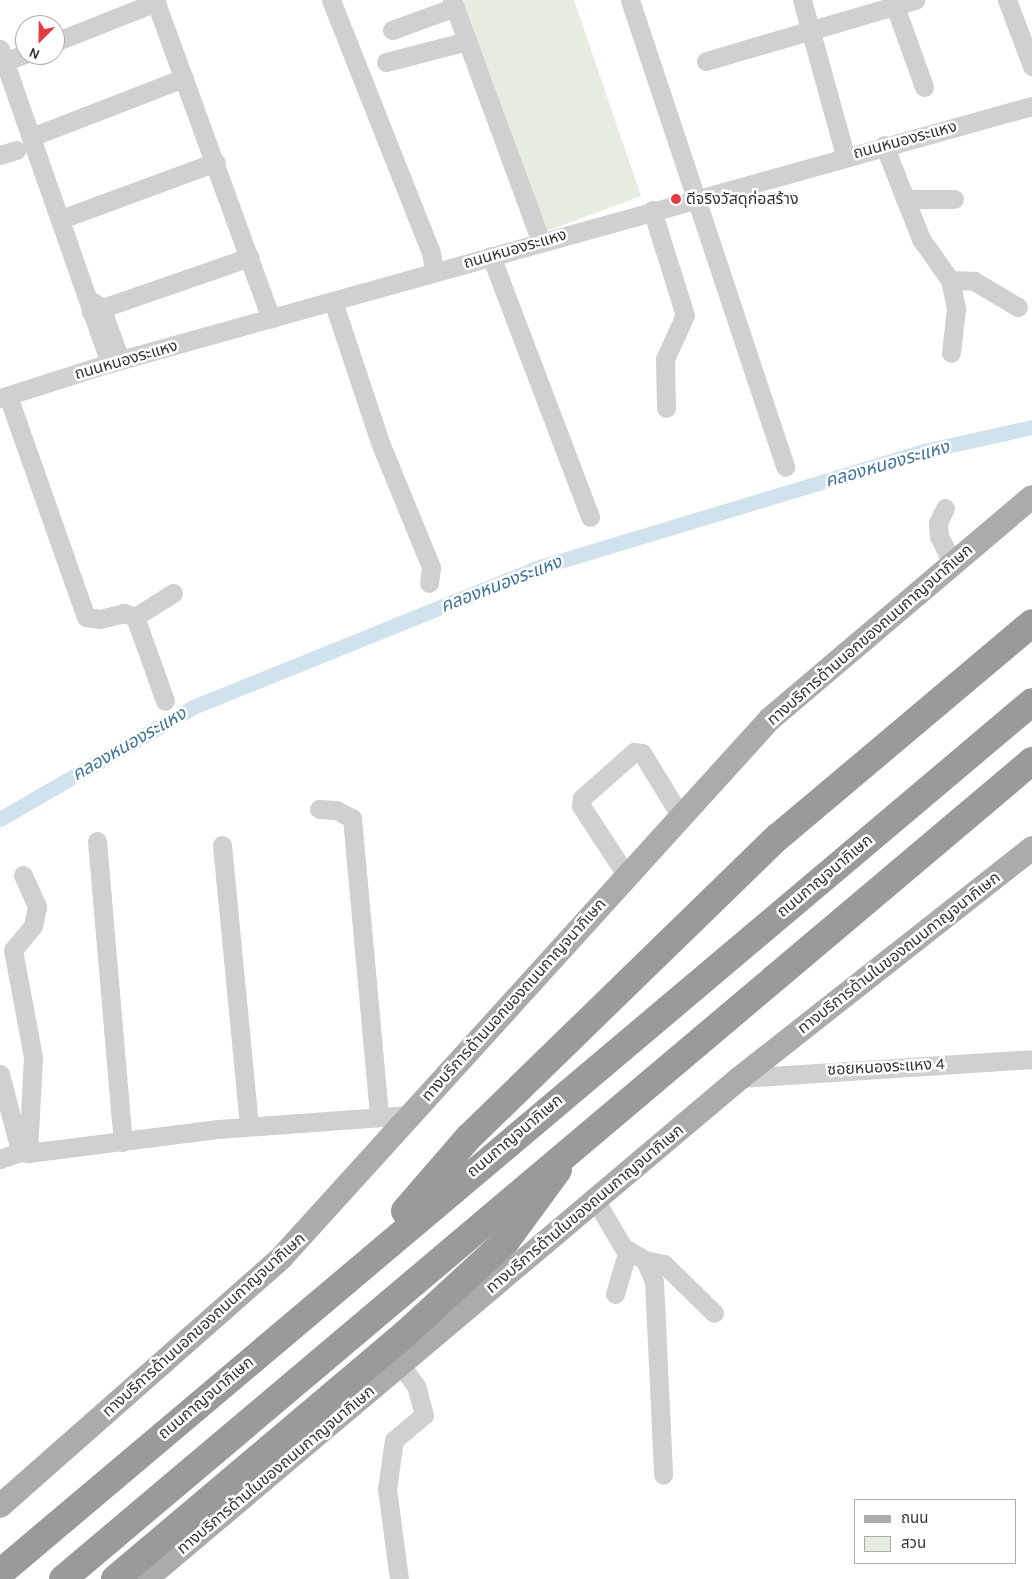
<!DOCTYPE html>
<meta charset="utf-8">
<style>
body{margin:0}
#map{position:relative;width:1032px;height:1579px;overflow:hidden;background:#fff;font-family:Karla,"Noto Sans Thai",sans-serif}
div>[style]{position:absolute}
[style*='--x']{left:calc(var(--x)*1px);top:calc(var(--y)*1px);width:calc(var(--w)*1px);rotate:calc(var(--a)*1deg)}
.green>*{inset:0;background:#e6ecdf}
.canal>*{height:15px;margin:-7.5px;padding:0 7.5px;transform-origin:7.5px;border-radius:7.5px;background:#cfe2ee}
.minor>*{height:19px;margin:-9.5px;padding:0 9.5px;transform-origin:9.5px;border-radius:9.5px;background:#d0d0d0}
.major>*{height:24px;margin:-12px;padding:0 12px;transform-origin:12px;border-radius:12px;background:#ababab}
.highway>*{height:28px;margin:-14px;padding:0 14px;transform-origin:14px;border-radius:14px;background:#9a9a9a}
.dots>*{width:14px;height:14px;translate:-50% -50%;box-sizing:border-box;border:2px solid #fff;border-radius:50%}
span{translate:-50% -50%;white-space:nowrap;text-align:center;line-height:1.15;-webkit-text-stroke:5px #fff;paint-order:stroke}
.street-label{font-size:16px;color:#333}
.poi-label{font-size:16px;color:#333}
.left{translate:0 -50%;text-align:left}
.water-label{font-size:18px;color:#3f7597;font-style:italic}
.legend{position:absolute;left:854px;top:1499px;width:162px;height:65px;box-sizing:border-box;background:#fff;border:1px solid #adadad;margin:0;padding:6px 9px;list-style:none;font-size:15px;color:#333}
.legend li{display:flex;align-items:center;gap:10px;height:25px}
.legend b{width:25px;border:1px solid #adadad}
.north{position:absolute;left:15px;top:15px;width:50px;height:50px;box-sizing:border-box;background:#fff;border:1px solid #adadad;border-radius:50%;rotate:203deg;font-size:14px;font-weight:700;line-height:20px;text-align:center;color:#333}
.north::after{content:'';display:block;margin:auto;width:18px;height:22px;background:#e63946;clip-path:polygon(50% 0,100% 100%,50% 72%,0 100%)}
</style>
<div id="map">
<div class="green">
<div style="clip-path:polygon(457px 0,574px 0,641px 196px,547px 231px)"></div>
</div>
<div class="canal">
<div style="--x:0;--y:819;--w:223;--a:-30.1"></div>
<div style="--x:193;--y:707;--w:374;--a:-22"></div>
<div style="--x:540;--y:567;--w:401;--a:-16.8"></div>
<div style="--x:924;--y:451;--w:111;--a:-12.5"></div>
</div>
<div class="minor">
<div style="--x:155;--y:0;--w:339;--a:70"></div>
<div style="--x:331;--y:0;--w:271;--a:68.4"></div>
<div style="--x:431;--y:252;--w:20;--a:81"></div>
<div style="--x:452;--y:0;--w:258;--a:69.8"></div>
<div style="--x:630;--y:0;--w:492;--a:71.6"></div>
<div style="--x:802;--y:0;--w:161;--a:74.5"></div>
<div style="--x:1007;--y:0;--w:71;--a:69.3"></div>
<div style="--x:895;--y:6;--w:86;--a:70.3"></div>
<div style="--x:392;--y:30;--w:67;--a:-20.1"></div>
<div style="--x:55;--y:42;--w:109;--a:-21.6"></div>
<div style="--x:0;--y:49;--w:333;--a:70.7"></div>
<div style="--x:706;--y:61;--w:218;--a:-16.3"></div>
<div style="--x:4;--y:62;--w:22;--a:-21"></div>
<div style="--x:386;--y:62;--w:84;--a:-14.5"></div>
<div style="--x:31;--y:137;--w:164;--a:-21.1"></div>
<div style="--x:884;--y:145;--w:101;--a:68.5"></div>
<div style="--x:921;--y:239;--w:50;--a:54.7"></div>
<div style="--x:950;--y:280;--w:30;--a:78"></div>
<div style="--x:956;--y:309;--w:44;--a:96.5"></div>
<div style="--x:0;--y:155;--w:17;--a:-17"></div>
<div style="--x:905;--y:199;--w:49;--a:0"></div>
<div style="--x:652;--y:210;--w:110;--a:72.6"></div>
<div style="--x:685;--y:315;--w:48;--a:114.4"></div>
<div style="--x:665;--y:359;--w:49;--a:88.8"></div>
<div style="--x:61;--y:219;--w:165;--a:-20.2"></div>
<div style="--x:491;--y:256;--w:279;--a:69.2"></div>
<div style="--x:950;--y:280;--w:24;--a:2"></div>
<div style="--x:974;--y:281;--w:51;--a:30.6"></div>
<div style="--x:333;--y:301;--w:152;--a:71.6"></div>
<div style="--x:381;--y:445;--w:132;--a:67.7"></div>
<div style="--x:431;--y:567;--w:16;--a:97"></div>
<div style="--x:93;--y:302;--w:9;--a:32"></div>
<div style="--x:101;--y:307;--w:50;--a:70.1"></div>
<div style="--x:91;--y:312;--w:168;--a:-19.1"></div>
<div style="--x:8;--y:396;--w:234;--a:70.6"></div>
<div style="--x:86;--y:617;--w:14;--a:8"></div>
<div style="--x:100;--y:619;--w:25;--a:-14"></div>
<div style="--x:124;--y:613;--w:12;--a:20"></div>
<div style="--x:135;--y:617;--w:89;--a:70.3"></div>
<div style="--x:0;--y:398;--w:115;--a:-17.7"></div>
<div style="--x:110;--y:363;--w:957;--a:-15.58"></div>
<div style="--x:945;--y:508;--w:17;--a:115"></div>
<div style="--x:938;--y:523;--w:13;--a:86"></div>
<div style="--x:939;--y:536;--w:32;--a:64"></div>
<div style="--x:135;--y:617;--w:45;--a:-32.3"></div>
<div style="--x:319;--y:809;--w:17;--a:3"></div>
<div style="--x:336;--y:810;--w:18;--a:27"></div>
<div style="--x:352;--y:818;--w:299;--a:84.8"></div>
<div style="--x:97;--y:841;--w:302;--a:85.1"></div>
<div style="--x:222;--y:845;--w:282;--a:84.5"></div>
<div style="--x:23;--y:875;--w:35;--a:66"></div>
<div style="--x:37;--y:907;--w:19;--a:102"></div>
<div style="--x:33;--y:926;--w:31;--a:130"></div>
<div style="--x:13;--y:950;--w:109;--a:79.4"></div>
<div style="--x:33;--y:1057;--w:96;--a:93"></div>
<div style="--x:28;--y:1153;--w:192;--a:-7.2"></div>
<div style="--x:218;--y:1129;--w:192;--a:-4.2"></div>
<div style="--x:627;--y:876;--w:84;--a:-123.3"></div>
<div style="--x:581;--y:806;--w:8;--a:-83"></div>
<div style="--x:582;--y:798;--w:69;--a:-41.5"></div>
<div style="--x:634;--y:752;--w:8;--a:7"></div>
<div style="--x:642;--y:753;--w:75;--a:58.6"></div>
<div style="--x:0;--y:1074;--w:75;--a:75.4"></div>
<div style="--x:19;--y:1147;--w:11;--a:34"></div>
<div style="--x:740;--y:1078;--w:293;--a:-3.7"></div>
<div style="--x:0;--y:1159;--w:24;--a:-19"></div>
<div style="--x:596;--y:1201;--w:53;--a:59.6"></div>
<div style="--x:623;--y:1247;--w:26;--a:31"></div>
<div style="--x:645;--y:1260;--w:23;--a:67"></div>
<div style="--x:654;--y:1281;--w:194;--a:87.3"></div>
<div style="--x:645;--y:1260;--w:19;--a:12"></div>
<div style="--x:664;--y:1264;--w:70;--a:44.4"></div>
<div style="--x:615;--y:1294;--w:43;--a:-73.7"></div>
<div style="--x:399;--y:1579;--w:91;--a:-97.6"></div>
<div style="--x:387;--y:1489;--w:49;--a:-81.9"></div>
<div style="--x:394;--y:1440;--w:39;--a:-40"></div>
<div style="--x:424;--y:1415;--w:30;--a:-105"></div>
<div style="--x:416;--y:1386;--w:26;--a:-126"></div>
</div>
<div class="major">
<div style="--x:0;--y:1506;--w:376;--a:-41.4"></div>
<div style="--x:282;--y:1257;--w:726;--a:-47.79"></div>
<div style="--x:770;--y:719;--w:343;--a:-40.3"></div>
<div style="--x:146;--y:1579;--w:777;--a:-40.15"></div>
<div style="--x:740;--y:1078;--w:372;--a:-38.2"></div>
</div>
<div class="highway">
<div style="--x:405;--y:1211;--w:96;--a:-49.2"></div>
<div style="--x:468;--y:1138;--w:432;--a:-44.2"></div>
<div style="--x:778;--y:837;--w:332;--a:-40.1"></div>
<div style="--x:0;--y:1573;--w:1350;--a:-40.16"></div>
<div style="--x:63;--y:1579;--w:1268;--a:-40.17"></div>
<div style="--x:115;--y:1579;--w:380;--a:-40.2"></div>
<div style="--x:405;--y:1334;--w:137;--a:-42.6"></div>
<div style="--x:506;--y:1241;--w:88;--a:-53.8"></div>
</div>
<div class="dots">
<div style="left:676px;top:199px;background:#e63946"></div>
</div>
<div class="street-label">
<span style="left:905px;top:140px;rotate:-15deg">ถนนหนองระแหง</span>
<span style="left:515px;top:249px;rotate:-16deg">ถนนหนองระแหง</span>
<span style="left:126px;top:360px;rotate:-16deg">ถนนหนองระแหง</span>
<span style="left:870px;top:635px;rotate:-41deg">ทางบริการด้านนอกของถนนกาญจนาภิเษก</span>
<span style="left:825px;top:876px;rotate:-40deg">ถนนกาญจนาภิเษก</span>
<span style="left:899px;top:953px;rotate:-38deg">ทางบริการด้านในของถนนกาญจนาภิเษก</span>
<span style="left:514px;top:1000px;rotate:-48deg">ทางบริการด้านนอกของถนนกาญจนาภิเษก</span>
<span style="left:886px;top:1067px;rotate:-3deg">ซอยหนองระแหง 4</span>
<span style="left:515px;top:1136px;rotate:-40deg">ถนนกาญจนาภิเษก</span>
<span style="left:585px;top:1209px;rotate:-40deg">ทางบริการด้านในของถนนกาญจนาภิเษก</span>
<span style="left:204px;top:1325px;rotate:-42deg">ทางบริการด้านนอกของถนนกาญจนาภิเษก</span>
<span style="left:206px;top:1398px;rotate:-40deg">ถนนกาญจนาภิเษก</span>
<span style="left:276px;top:1470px;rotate:-40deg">ทางบริการด้านในของถนนกาญจนาภิเษก</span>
</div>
<div class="poi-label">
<span class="left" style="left:686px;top:199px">ดีจริงวัสดุก่อสร้าง</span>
</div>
<div class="water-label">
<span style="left:887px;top:464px;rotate:-16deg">คลองหนองระแหง</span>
<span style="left:501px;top:584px;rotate:-21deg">คลองหนองระแหง</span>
<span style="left:129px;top:744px;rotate:-30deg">คลองหนองระแหง</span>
</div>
<ul class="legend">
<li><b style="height:6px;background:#ababab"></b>ถนน</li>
<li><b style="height:14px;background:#e6ecdf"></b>สวน</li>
</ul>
<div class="north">N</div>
</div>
